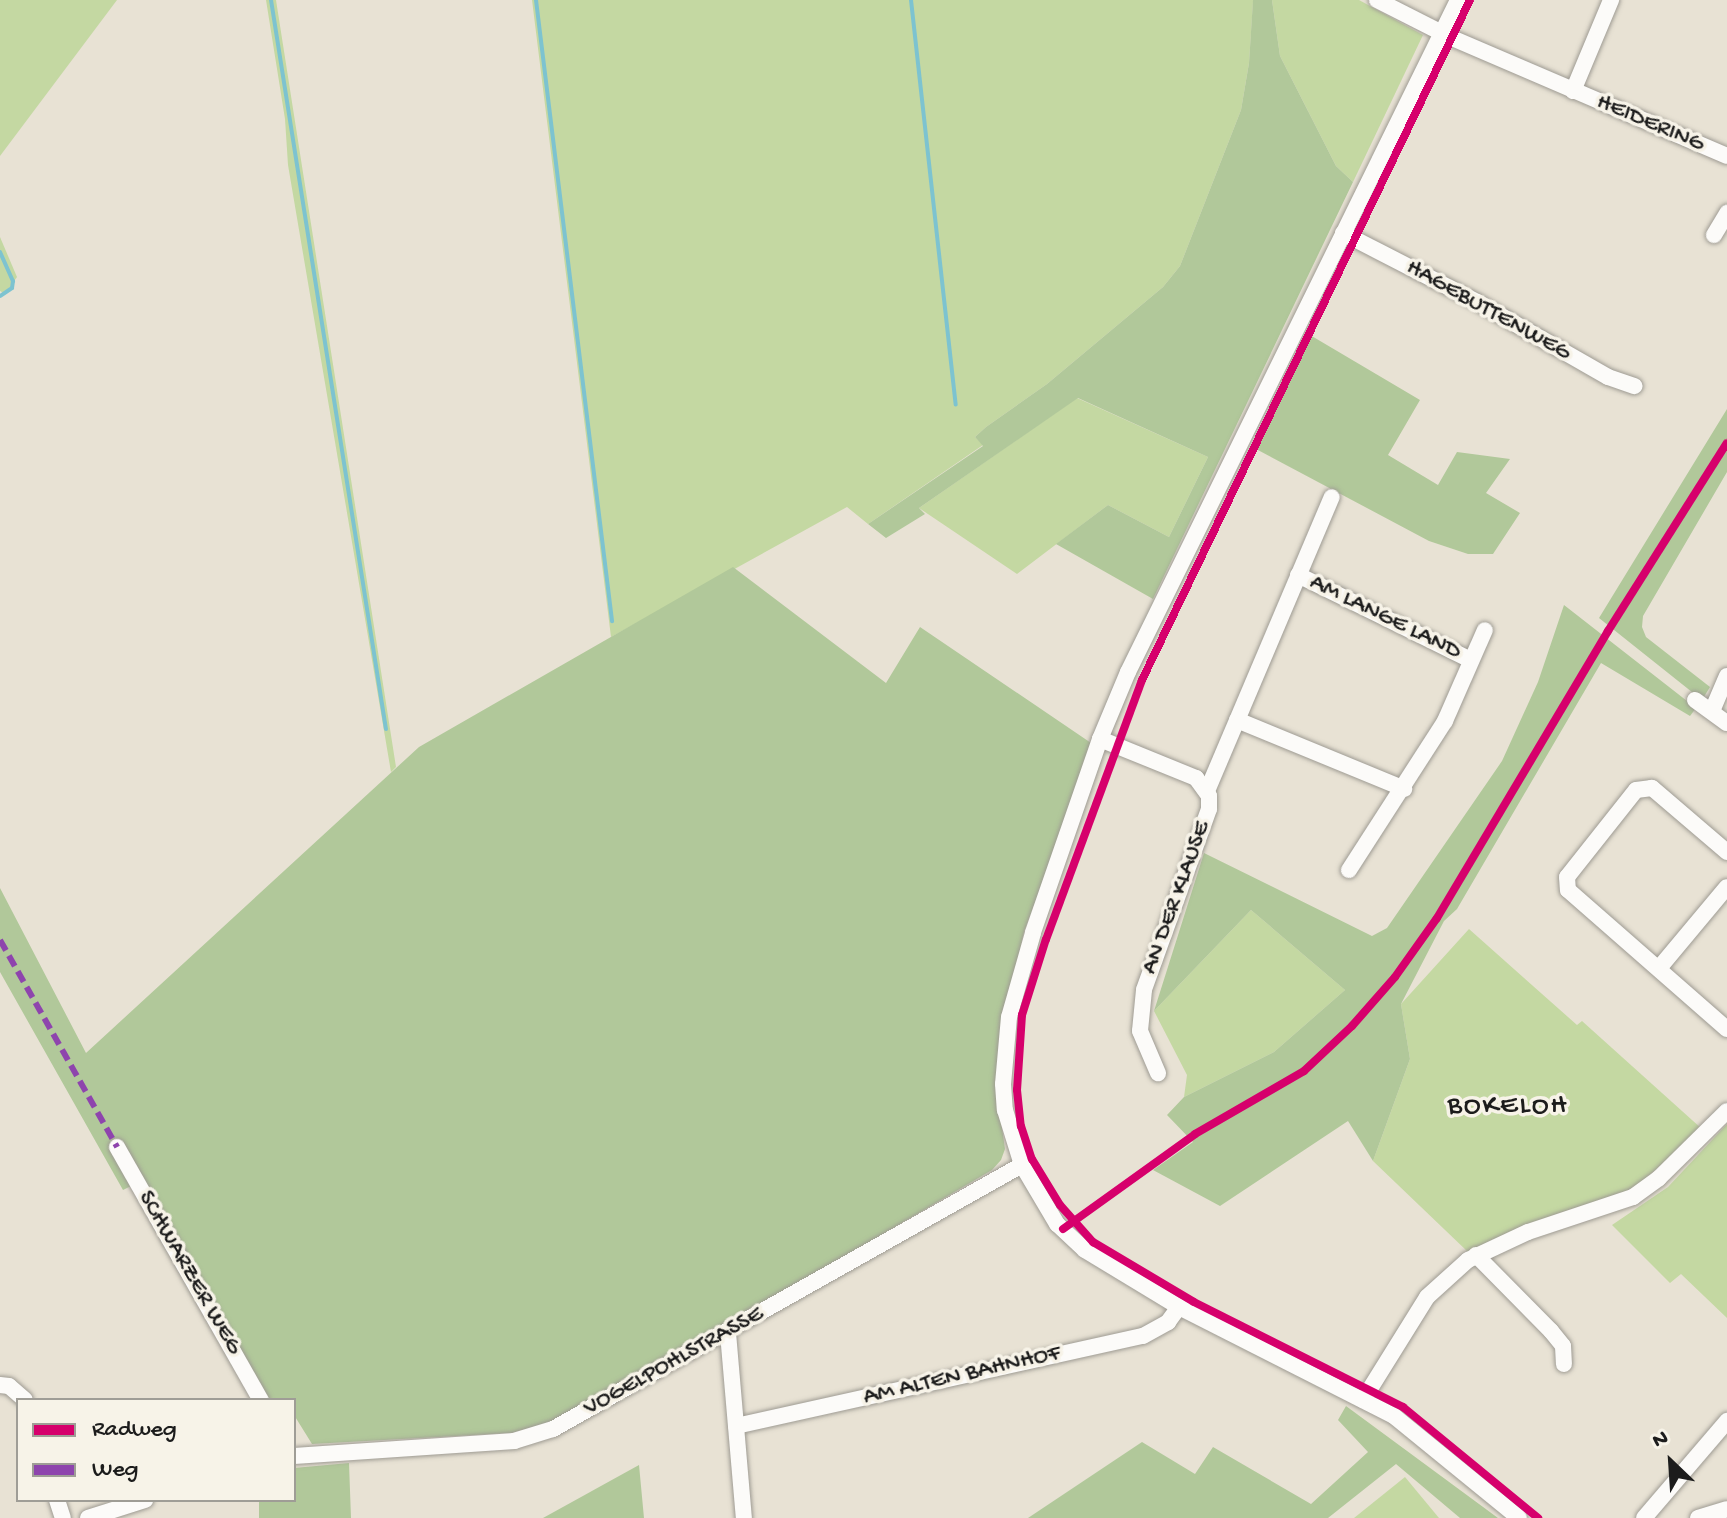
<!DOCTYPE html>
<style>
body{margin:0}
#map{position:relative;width:1727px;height:1518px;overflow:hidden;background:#e8e2d4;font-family:"Gochi Hand",sans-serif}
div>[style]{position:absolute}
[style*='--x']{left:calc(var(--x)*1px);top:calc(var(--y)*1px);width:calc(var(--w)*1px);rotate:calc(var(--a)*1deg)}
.green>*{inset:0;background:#c4d8a2}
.forest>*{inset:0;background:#b1c89a}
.stream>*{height:4px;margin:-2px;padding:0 2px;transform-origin:2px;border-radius:2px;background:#7dc3d0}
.roads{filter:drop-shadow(0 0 2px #9e9b93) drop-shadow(0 0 2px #9e9b93)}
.minor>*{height:16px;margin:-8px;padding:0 8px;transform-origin:8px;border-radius:8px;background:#fcfbf9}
.quiet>*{height:6px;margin-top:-3px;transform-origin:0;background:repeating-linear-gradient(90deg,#8e44ad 0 12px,transparent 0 18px)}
.cycleway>*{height:8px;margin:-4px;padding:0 4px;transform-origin:4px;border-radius:4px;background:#d6006c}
span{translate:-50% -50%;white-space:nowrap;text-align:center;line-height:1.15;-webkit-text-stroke:7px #f7f3e8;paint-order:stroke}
.street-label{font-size:24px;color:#1c1c1c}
.quarter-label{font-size:28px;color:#1c1c1c;letter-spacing:2px}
.legend{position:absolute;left:16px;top:1398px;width:280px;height:104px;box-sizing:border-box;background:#f7f3e8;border:2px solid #9f9d96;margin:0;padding:10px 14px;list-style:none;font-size:24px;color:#1c1c1c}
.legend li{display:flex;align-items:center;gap:16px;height:40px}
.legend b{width:40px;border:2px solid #9f9d96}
.north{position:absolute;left:1631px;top:1422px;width:80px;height:80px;-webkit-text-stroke:6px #f7f3e8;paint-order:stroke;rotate:335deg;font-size:22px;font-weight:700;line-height:32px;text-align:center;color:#1c1c1c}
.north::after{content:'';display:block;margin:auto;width:28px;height:36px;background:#1c1c1c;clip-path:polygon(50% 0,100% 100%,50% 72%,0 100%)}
</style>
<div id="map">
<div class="green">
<div style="clip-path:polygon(0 0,117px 0,0 156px)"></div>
<div style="clip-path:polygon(266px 0,276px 0,396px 767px,391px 772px,288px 165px,285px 119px)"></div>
<div style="clip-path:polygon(532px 0,1253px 0,1253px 2px,1249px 63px,1241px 110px,1180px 266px,1163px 287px,1047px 384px,986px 427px,975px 437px,983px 445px,868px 524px,847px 507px,611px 637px)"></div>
<div style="clip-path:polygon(1272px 0,1359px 0,1423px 35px,1353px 182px,1336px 166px,1280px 56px)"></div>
<div style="clip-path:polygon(0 237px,17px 277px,5px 294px,0 291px)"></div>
<div style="clip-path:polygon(1077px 398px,1208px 457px,1169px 537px,1108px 505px,1017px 574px,919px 508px)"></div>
<div style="clip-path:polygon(1251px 910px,1345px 990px,1274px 1052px,1184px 1097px,1187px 1075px,1154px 1011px)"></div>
<div style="clip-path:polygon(1469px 929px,1577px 1025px,1582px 1021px,1702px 1129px,1630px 1192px,1468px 1252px,1373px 1161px,1410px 1059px,1401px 1004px)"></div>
<div style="clip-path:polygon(1727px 1124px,1727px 1318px,1681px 1274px,1670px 1283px,1612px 1225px,1668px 1187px)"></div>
<div style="clip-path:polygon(1405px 1477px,1439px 1518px,1354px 1518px)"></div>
</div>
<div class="forest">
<div style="clip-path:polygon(1253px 0,1272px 0,1280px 56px,1336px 166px,1353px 182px,1153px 599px,1056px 544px,1108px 505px,1169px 537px,1208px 457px,1078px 398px,919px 508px,925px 514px,886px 538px,868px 524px,983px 446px,975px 437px,986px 427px,1047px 384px,1163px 287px,1180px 266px,1241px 110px,1249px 63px)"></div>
<div style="clip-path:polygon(1310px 335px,1420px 400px,1388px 455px,1438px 485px,1457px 452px,1510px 459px,1486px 493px,1520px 513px,1493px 554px,1468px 554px,1429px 541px,1256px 449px)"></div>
<div style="clip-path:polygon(1727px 409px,1727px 472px,1643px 616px,1642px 627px,1646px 637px,1710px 687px,1702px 700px,1599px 618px)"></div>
<div style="clip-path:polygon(733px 567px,886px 683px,920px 627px,1094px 745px,1024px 932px,1006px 1011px,997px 1093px,1005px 1149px,1001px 1160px,992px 1170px,728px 1325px,549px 1423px,512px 1433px,312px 1444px,294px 1415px,294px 1400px,261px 1400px,137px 1183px,123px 1190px,0 972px,0 888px,86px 1053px,419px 747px)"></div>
<div style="clip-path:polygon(1564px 605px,1696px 708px,1690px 716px,1601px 663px,1457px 909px,1444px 921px,1401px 1004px,1410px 1059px,1373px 1161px,1348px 1121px,1220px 1206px,1153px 1170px,1193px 1142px,1167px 1115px,1184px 1097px,1274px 1052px,1345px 990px,1251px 910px,1154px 1011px,1204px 853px,1372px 936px,1387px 928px,1502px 761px,1538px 682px)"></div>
<div style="clip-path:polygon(1346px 1406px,1498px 1518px,1460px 1518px,1396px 1464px,1328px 1518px,1028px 1518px,1142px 1442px,1195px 1474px,1213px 1447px,1311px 1504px,1368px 1452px,1338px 1420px)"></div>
<div style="clip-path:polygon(349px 1463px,351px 1518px,259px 1518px,259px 1500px,294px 1500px,294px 1468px)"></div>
<div style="clip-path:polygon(639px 1465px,644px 1518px,543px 1518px)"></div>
</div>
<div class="stream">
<div style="--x:271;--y:0;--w:738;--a:81.04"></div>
<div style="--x:536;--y:0;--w:626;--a:83.02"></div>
<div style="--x:911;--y:0;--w:407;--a:83.7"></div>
<div style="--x:0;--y:252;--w:32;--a:66"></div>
<div style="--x:13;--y:281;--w:7;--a:98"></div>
<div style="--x:12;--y:288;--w:14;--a:146"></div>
</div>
<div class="roads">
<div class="minor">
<div style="--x:1377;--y:0;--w:84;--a:26.9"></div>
<div style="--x:1452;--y:38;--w:299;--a:23.2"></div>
<div style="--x:1458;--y:0;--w:749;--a:116.15"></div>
<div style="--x:1128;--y:672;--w:73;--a:112.7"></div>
<div style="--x:1100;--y:739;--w:205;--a:109.1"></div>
<div style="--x:1033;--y:933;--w:87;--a:105.9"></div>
<div style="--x:1009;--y:1017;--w:67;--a:95.1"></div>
<div style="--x:1003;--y:1084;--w:26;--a:86"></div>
<div style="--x:1005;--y:1110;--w:58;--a:72.8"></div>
<div style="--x:1022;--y:1165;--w:69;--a:59.3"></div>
<div style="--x:1057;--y:1224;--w:38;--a:43"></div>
<div style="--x:1085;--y:1250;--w:110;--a:31.2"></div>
<div style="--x:1179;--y:1307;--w:241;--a:26.9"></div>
<div style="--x:1394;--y:1416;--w:161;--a:39.2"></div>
<div style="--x:1573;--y:91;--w:99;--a:-67.3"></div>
<div style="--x:1343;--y:233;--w:151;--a:27.2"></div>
<div style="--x:1477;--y:302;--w:151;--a:29.8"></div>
<div style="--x:1608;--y:377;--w:28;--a:19"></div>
<div style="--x:1714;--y:235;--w:26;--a:-59"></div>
<div style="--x:1298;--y:575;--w:193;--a:26.2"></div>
<div style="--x:1695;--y:700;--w:39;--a:36"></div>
<div style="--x:1712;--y:711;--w:38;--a:-67"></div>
<div style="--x:1237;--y:720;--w:181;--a:22.4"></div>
<div style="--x:1100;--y:739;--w:104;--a:22.1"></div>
<div style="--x:1196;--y:778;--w:22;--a:54"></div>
<div style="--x:1209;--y:796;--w:13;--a:90"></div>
<div style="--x:1209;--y:809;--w:192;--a:109.8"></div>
<div style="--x:1144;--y:990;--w:41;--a:95.6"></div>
<div style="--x:1140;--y:1031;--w:46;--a:66.8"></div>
<div style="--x:1207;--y:791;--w:319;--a:-67"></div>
<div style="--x:1727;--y:852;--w:99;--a:-139.5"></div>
<div style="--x:1652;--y:788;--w:16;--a:173"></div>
<div style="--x:1636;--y:790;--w:111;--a:128.4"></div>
<div style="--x:1567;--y:877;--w:13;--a:86"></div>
<div style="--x:1568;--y:890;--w:211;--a:41.2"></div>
<div style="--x:1349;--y:870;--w:177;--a:-57.2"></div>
<div style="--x:1445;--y:721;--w:99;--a:-66.3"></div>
<div style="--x:1660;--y:967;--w:104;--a:-50.1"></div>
<div style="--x:117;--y:1147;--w:291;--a:60.4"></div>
<div style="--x:1476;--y:1255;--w:107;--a:45.4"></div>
<div style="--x:1551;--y:1331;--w:19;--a:51"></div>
<div style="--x:1563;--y:1346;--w:18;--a:87"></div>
<div style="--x:728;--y:1333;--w:186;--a:85.1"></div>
<div style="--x:0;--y:1385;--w:9;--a:6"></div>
<div style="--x:9;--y:1386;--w:21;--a:41"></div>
<div style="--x:1363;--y:1400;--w:121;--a:-58.1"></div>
<div style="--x:1427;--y:1297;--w:55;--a:-42.1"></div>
<div style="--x:1468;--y:1260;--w:66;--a:-25"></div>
<div style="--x:1528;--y:1232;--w:111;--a:-18.4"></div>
<div style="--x:1633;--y:1197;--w:32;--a:-36"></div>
<div style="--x:1659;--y:1178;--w:95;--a:-44.6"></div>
<div style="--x:736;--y:1426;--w:417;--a:-12.5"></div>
<div style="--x:1143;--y:1336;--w:29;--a:-29"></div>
<div style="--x:1168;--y:1322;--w:19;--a:-54"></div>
<div style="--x:294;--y:1456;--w:221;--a:-3.9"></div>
<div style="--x:514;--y:1441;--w:41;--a:-17.1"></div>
<div style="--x:553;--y:1429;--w:538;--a:-29.38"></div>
<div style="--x:57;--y:1500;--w:19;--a:72"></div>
<div style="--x:88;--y:1518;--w:60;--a:-17.5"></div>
<div style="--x:1644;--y:1518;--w:128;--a:-49.4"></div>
<div style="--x:1698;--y:1518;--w:30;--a:-17"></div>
</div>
</div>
<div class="quiet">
<div style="--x:0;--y:940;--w:238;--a:60.5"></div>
</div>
<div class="cycleway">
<div style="--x:1470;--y:0;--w:755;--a:115.75"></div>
<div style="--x:1142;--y:680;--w:276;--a:110.3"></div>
<div style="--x:1046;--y:939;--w:80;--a:107.5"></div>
<div style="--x:1022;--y:1015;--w:75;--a:93.8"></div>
<div style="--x:1017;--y:1090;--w:36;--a:84"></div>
<div style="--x:1021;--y:1126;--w:35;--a:72"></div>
<div style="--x:1032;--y:1159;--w:54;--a:58.7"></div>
<div style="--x:1060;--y:1205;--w:50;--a:48.3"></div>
<div style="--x:1093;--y:1242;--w:117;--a:30.7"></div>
<div style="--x:1194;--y:1302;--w:234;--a:26.7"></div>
<div style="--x:1403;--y:1407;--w:175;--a:39.4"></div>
<div style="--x:1063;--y:1229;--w:163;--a:-35.7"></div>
<div style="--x:1195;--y:1134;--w:126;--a:-30"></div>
<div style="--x:1304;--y:1071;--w:66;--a:-43.2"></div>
<div style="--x:1352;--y:1026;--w:65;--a:-48.7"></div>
<div style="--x:1395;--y:977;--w:72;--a:-54.6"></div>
<div style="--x:1437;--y:918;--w:334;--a:-59.2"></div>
<div style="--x:1608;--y:631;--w:222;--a:-57.7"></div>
</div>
<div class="street-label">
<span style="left:1650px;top:124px;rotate:23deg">HEIDERING</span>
<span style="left:1488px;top:311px;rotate:29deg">HAGEBUTTENWEG</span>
<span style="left:1385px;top:618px;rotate:26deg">AM LANGE LAND</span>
<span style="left:1177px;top:898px;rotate:-70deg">AN DER KLAUSE</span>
<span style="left:189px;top:1273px;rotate:60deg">SCHWARZER WEG</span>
<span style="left:674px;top:1362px;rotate:-29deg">VOGELPOHLSTRASSE</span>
<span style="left:962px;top:1376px;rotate:-13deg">AM ALTEN BAHNHOF</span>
</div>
<div class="quarter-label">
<span style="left:1508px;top:1107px">BOKELOH</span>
</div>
<ul class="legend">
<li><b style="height:10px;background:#d6006c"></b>Radweg</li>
<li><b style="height:10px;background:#8e44ad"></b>Weg</li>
</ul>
<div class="north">N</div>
</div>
